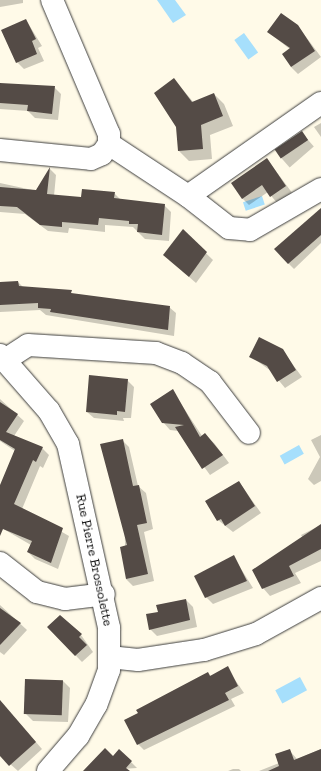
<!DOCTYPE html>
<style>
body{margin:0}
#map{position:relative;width:321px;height:771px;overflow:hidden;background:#fffae8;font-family:"Zilla Slab",serif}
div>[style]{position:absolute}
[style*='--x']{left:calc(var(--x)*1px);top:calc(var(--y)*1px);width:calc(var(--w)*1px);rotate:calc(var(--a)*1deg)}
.water>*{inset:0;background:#a6dffc;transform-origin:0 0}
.shadow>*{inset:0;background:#0003;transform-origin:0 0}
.building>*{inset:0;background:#544b46;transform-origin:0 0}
.roads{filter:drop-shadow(0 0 1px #3d3d3d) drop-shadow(0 0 1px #3d3d3d)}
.minor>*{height:22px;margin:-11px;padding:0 11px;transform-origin:11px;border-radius:11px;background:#fff}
span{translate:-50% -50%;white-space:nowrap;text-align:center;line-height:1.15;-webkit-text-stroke:4px #fff;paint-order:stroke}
.street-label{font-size:14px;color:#0a0a0a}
</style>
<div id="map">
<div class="water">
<div style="clip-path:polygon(157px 0,175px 0,186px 15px,173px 23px)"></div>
<div style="left:244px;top:33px;width:24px;height:12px;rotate:54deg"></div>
<div style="left:262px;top:196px;width:9px;height:20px;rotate:72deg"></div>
<div style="left:299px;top:445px;width:10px;height:22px;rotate:61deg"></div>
<div style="left:300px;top:677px;width:15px;height:28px;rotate:62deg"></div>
</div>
<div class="shadow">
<div style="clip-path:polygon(0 0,23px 0,23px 3px,0 7px)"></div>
<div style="clip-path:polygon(26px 20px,42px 46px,38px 48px,44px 61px,24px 69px,17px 62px)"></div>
<div style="clip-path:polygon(298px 26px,321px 57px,298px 74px,291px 67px,291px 50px,268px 32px)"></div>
<div style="clip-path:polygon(174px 79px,194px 103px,214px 94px,224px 104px,233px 126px,210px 135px,212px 159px,189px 161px,179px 151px)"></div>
<div style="clip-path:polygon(0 84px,54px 87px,61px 94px,58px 120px,35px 118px,28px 111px,0 109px)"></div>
<div style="clip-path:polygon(321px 123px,321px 137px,314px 127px)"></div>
<div style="left:302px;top:133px;width:18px;height:32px;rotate:49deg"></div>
<div style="clip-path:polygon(267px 159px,293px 194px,278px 204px,268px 192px,249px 205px,242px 198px)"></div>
<div style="clip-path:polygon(50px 169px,56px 175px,54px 196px,82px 198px,114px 193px,121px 200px,164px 205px,171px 212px,169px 241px,145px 239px,133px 227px,105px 225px,105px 232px,69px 228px,68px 233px,48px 231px,25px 214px,0 212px,0 183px,37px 191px)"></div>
<div style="clip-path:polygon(321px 216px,321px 243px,294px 269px,288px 263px)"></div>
<div style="clip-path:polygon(183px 231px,213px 260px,196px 283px,164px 255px)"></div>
<div style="clip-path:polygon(18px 282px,23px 287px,169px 307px,176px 313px,174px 336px,46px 315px,40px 310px,0 312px,0 283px)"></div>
<div style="clip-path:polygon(282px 350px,302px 377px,285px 388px,271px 371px,250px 356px)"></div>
<div style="clip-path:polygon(127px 380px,134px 387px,131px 418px,123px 418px,124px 421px,94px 418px,87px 412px)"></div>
<div style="clip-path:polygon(172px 390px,202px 436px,205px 435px,214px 443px,229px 463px,210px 475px,178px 431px,170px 430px,163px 422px)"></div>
<div style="clip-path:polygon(0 399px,24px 421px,14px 436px,42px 448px,49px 455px,43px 468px,40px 466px,22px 509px,69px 536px,58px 569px,35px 559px,28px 552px,31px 545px,0 527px,0 487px,15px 451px,0 441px)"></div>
<div style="clip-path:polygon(321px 435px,321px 481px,314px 485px,308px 479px,320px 457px,311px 440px)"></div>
<div style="clip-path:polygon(122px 440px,129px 447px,138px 486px,146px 493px,153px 529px,144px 532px,154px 581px,133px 586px,126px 579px)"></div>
<div style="clip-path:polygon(239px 482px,261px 513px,233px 532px,218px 520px)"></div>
<div style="clip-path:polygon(321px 525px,321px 561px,295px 573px,301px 583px,270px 596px,263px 588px,304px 540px,301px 535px)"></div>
<div style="clip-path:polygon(233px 556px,253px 588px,213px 604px,206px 597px)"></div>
<div style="clip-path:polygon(186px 600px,193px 607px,197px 627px,157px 636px,150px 629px,159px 612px)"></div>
<div style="clip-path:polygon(0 605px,27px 630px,4px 655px,0 652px)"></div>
<div style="clip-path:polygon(48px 627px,81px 635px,93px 652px,82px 662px)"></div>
<div style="clip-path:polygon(227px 668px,244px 693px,231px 699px,235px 706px,144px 750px,138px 744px,208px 673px,211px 676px)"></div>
<div style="clip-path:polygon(26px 680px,63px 681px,70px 688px,68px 722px,33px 721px,26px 714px)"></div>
<div style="clip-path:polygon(0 701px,42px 749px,18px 771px,0 755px)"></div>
<div style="clip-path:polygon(321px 749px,321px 771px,259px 771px,279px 763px,289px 750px,297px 759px)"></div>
<div style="clip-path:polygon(113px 757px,130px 761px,137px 768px,90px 771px)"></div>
<div style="clip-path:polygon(233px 769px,239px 769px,241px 771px,228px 771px)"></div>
</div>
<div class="building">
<div style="clip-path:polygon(281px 13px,298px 25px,315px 51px,291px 67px,282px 54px,290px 48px,267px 32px)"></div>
<div style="clip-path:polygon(26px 19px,36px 39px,32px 41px,37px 54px,16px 63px,1px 30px)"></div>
<div style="clip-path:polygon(174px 78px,192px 102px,214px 93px,223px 116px,201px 125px,203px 149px,178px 151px,176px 127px,154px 93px)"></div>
<div style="clip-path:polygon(0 83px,55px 86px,52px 114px,27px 111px,28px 105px,0 103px)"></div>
<div style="left:302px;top:131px;width:11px;height:33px;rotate:56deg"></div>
<div style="clip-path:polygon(267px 158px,286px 186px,270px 197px,262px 185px,242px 199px,231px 183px)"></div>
<div style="clip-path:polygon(50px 167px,47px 194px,81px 197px,82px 189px,115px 192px,114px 198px,165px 204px,162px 235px,137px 232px,138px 224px,129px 224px,129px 221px,99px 218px,98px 225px,62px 222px,62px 227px,40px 225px,17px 207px,0 206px,0 187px,36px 190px)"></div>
<div style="clip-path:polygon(321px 208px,321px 235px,288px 264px,274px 249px)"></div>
<div style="clip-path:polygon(183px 229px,207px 252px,189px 277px,163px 255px)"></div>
<div style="clip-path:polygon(18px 281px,19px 286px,72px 290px,71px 293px,170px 306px,168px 330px,50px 312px,51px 309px,38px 308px,38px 303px,0 305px,0 282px)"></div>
<div style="clip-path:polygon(259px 337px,283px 349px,296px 370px,277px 382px,267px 366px,249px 357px)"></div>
<div style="clip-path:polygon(89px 375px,128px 379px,125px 412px,117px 411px,117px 415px,86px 412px)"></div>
<div style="clip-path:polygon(173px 389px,200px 437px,205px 433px,223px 455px,202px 469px,175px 427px,184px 425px,162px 423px,150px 404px)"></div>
<div style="clip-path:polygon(0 402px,18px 414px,6px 432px,43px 447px,36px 462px,33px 460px,14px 504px,63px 528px,51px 563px,27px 552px,32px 541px,3px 529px,0 536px,0 485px,15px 449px,0 440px)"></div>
<div style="clip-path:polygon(123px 439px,133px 486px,139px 485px,147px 523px,137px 525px,148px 574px,126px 579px,120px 547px,127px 545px,100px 444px)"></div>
<div style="clip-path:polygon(239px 481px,255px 506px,225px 526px,221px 519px,217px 521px,205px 501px)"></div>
<div style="clip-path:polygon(321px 524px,321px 549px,289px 566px,294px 576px,262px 589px,252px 570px)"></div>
<div style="clip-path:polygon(234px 555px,247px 581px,205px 598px,194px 576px)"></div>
<div style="clip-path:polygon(186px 599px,190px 620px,149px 630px,146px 614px,158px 612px,156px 605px)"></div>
<div style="clip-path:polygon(0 608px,21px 623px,0 645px)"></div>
<div style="clip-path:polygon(60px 615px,82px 634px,79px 637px,87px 645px,75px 656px,47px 627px)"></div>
<div style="clip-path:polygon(228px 666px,238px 686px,225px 693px,229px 700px,137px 745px,124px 720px,138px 713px,136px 710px,208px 672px,210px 676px)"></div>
<div style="left:25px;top:679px;width:38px;height:35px;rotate:2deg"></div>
<div style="clip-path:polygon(0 700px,36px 742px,9px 766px,0 756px)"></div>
<div style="clip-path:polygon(105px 748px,113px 756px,119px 749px,132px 761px,126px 768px,130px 771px,83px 771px)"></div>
<div style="clip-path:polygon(290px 749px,294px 760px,321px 749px,321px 771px,268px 771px,279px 766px,275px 754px)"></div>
</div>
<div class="roads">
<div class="minor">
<div style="--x:52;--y:0;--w:146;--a:67"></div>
<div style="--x:109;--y:134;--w:10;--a:90"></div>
<div style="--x:109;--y:144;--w:95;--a:33.4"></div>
<div style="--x:188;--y:196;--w:162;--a:-35"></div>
<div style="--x:0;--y:150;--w:91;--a:5.6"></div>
<div style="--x:91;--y:159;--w:12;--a:-24"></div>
<div style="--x:102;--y:154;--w:12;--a:-55"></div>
<div style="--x:188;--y:196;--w:52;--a:38"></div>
<div style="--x:229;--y:228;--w:21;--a:5"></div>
<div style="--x:250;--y:230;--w:82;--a:-30"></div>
<div style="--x:0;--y:355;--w:74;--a:48.8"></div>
<div style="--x:49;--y:411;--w:38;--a:60"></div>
<div style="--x:68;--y:444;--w:189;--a:77.4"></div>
<div style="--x:109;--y:628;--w:42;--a:90"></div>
<div style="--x:109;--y:670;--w:37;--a:110"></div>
<div style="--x:96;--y:705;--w:36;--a:120"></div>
<div style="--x:78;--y:736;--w:46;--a:130.6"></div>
<div style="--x:5;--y:360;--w:27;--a:-33"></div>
<div style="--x:28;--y:345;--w:128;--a:3.6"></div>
<div style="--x:156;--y:353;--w:28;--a:21"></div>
<div style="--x:182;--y:363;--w:34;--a:34"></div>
<div style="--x:210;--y:382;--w:64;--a:52.6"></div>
<div style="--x:0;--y:563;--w:47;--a:38.1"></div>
<div style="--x:37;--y:592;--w:29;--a:14"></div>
<div style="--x:65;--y:599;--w:39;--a:-7"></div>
<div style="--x:109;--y:657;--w:29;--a:6"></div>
<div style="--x:138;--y:660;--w:67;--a:-8.6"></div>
<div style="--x:204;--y:650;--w:54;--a:-17.1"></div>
<div style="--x:256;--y:634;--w:74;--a:-29"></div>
</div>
</div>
<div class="street-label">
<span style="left:94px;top:560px;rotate:78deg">Rue Pierre Brossolette</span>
</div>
</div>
